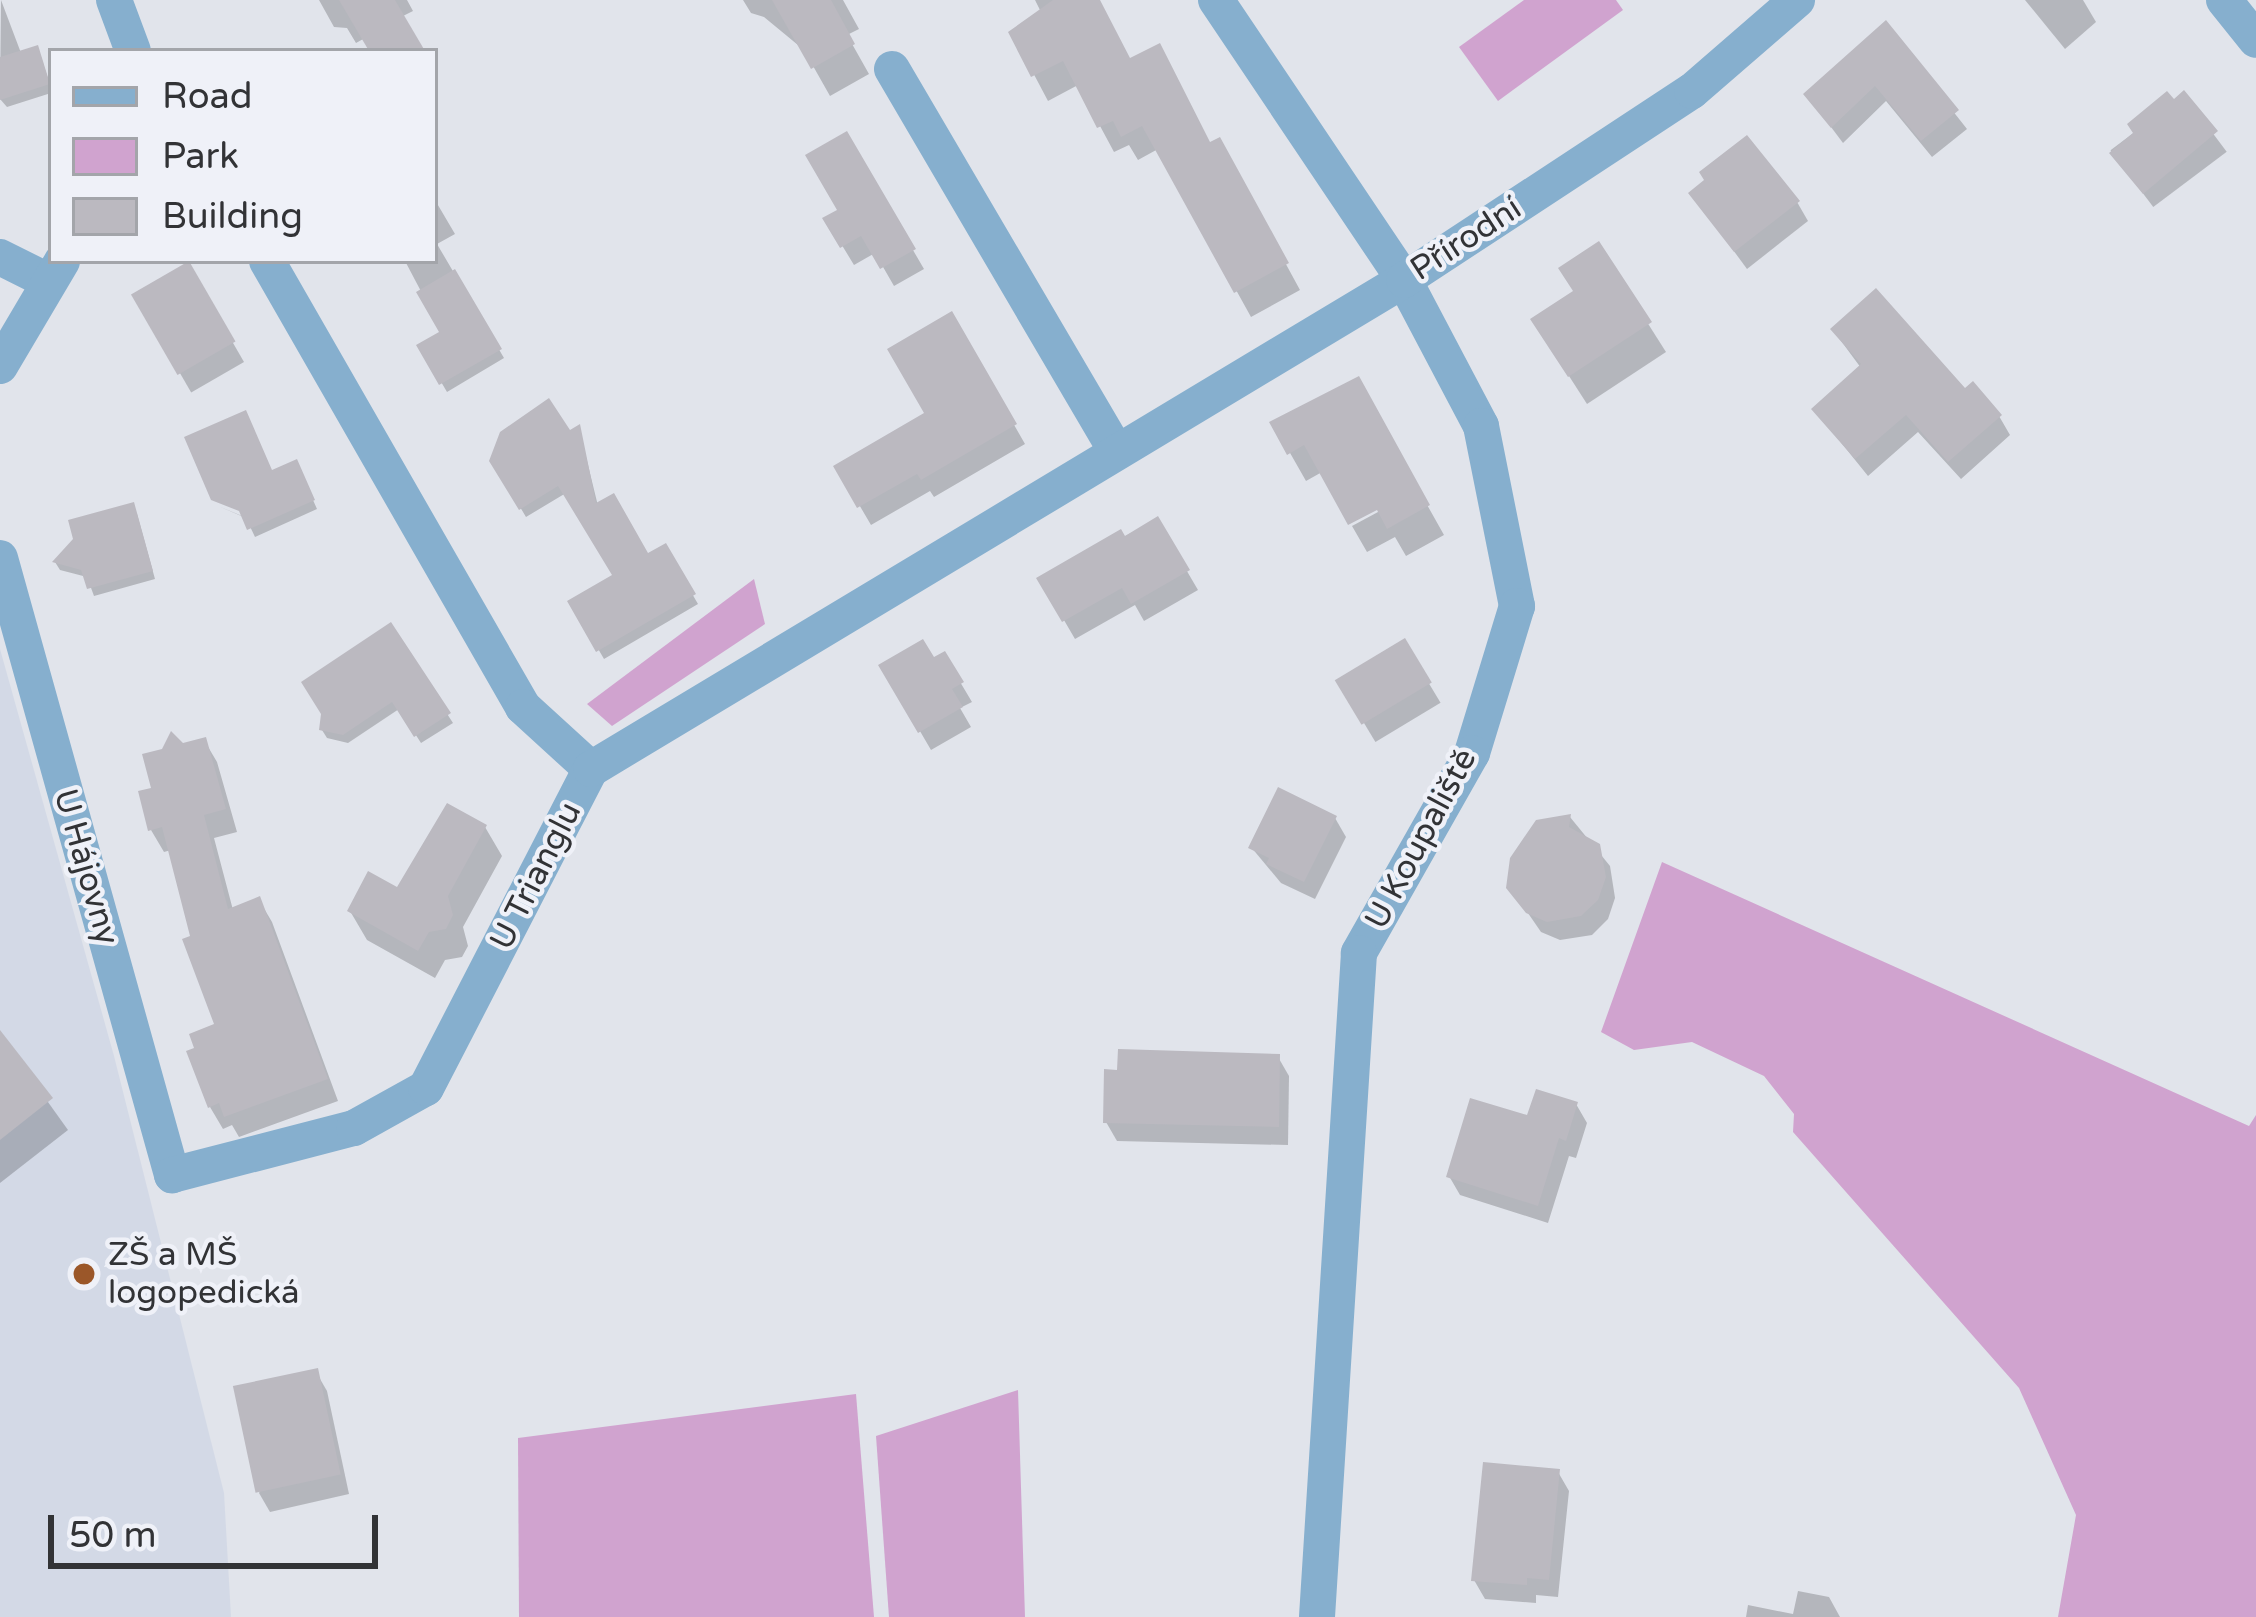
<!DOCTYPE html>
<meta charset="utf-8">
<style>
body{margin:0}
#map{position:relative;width:2256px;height:1617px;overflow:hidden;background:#e1e4eb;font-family:"Varela Round",sans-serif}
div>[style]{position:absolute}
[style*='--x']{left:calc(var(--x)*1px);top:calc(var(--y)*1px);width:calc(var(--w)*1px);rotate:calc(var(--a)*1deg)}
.built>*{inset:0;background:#d3d9e6}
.green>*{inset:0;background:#d0a3cf}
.shadow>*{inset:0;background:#0003;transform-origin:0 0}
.building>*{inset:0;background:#bbb9c0;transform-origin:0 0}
.street>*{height:36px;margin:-18px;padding:0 18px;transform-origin:18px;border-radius:18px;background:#86afce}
.dots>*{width:33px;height:33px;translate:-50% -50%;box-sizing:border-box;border:6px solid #eff1f8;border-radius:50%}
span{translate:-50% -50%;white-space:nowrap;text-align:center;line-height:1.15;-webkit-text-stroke:9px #eff1f8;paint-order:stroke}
.street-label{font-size:33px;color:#323336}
.poi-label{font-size:33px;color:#323336}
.left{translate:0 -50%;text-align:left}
.legend{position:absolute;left:48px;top:48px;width:390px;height:216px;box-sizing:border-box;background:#eff1f8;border:3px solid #a3a5aa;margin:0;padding:15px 21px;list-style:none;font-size:36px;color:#323336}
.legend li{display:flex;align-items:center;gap:24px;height:60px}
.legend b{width:60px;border:3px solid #a3a5aa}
.scale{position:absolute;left:48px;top:1515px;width:330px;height:54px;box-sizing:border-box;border:6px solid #323336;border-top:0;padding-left:15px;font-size:36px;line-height:42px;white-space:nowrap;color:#323336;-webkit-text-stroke:9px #eff1f8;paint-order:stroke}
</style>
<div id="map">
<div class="built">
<div style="clip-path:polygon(0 649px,114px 1056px,224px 1493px,231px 1617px,0 1617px)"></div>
</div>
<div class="green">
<div style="clip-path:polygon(1524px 0,1616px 0,1623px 10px,1498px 101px,1459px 47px)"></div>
<div style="clip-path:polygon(754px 579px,765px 624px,612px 726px,587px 704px)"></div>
<div style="clip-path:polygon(1662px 862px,2249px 1126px,2256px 1115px,2256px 1617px,2058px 1617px,2076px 1515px,2019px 1388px,1793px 1132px,1794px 1114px,1764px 1076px,1692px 1042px,1634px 1050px,1601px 1032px)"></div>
<div style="clip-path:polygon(1018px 1390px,1025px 1617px,889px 1617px,876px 1436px)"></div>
<div style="clip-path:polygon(856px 1394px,874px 1617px,519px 1617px,518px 1438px)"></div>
</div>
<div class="shadow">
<div style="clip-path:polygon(1px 0,21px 53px,41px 57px,51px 88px,51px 93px,7px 107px,0 99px)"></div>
<div style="clip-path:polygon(319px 0,407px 0,413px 11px,401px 17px,422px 51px,373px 51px,365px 38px,356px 43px,347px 28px,334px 27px)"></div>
<div style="clip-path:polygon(743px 0,843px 0,859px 29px,847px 35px,869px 74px,830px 96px,804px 50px,764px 17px,751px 13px)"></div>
<div style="clip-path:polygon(1035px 0,1099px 0,1130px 61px,1211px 146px,1219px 141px,1300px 290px,1251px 317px,1158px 149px,1138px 160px,1129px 145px,1114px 152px,1078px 85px,1048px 101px,1012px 33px,1040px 10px)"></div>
<div style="clip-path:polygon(2025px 0,2083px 0,2096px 22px,2065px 49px)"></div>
<div style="clip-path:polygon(1885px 25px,1967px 129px,1932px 157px,1886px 101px,1843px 143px,1807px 95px)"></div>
<div style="left:2184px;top:95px;width:71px;height:92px;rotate:53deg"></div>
<div style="clip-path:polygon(846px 135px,924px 269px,894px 286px,875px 253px,854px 265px,826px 219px,841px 211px)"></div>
<div style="clip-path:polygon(1707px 182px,1797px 202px,1808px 221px,1747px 269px,1692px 194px)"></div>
<div style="clip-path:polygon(435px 200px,455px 234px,437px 244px,504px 358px,447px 392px,420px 346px,443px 333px,405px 261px,435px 261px)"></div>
<div style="clip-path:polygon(1598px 245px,1666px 352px,1587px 404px,1551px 348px)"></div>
<div style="left:188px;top:265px;width:112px;height:61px;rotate:60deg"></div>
<div style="clip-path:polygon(951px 315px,1025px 444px,934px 497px,930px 491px,871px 525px,837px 467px,928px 414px)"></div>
<div style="clip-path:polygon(1833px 330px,1965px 392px,1999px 416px,2010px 435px,1961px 479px,1918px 432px,1868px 476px,1814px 409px,1861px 368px)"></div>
<div style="clip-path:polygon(1357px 380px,1444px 535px,1406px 556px,1395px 537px,1367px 552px,1352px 526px,1391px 505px,1322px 472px,1306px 481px,1273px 423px)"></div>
<div style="clip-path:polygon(579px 428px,598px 506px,647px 557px,665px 547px,698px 604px,604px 659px,571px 602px,616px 576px,566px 493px,526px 517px,492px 460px)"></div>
<div style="clip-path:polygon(300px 471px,317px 509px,255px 537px,246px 518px,218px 506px,252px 520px,272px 473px)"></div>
<div style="clip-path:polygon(137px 514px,155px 579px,94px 596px,87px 577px,60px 570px,55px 562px)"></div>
<div style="clip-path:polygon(1157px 520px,1198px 590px,1144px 621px,1135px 605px,1075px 639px,1040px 579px)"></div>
<div style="clip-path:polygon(390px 626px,453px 723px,421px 743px,399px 709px,348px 743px,327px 738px,322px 730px)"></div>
<div style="left:1404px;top:642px;width:71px;height:76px;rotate:59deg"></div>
<div style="clip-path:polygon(944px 655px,972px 702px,960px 708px,971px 727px,931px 750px,882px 666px,933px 662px)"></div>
<div style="clip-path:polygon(204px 740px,217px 762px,237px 832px,214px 838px,233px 910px,259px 900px,272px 922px,338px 1101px,239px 1137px,232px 1125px,223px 1129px,210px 1107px,218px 1026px,171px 850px,164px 852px,151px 830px,154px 790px,182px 746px)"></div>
<div style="clip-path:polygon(1570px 817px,1610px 866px,1615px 898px,1608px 919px,1592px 935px,1560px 940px,1541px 932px,1510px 887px)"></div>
<div style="clip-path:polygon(1335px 818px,1346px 837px,1315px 899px,1281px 883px,1251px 847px)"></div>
<div style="clip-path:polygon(485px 827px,502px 856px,463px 927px,468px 946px,462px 957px,445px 960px,435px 978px,367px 940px,350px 911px,398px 891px)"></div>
<div style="clip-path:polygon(0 1035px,68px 1130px,0 1183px)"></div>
<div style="clip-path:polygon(1278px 1057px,1289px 1076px,1288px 1145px,1117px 1141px,1106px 1122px)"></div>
<div style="clip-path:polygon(1576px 1104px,1587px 1123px,1576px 1158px,1569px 1156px,1548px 1223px,1460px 1195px,1449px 1176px)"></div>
<div style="clip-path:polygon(316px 1372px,327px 1391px,349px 1494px,270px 1512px,259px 1493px)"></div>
<div style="clip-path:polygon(1558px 1472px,1569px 1491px,1558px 1597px,1536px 1595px,1536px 1603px,1485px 1599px,1474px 1580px)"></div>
<div style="clip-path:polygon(1798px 1591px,1829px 1597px,1840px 1617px,1746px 1617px,1748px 1605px,1793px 1614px)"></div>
</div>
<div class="building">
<div style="clip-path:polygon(339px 0,395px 0,425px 51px,369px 51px)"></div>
<div style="clip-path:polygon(772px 0,831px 0,855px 44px,811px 69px)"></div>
<div style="clip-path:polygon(1053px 0,1100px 0,1130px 58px,1160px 43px,1210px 142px,1220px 137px,1289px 263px,1234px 293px,1142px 126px,1121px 137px,1113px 121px,1097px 128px,1063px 61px,1031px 77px,1008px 32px)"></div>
<div style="clip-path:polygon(1886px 20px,1959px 110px,1921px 141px,1875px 86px,1831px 128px,1803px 94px)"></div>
<div style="clip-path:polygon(38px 45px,50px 84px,0 100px,0 57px)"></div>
<div style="clip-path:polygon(2184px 90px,2218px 131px,2143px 194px,2109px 153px,2133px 133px,2127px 124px,2167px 91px,2174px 99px)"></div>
<div style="clip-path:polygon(847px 131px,916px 249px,880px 269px,861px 236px,840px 248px,822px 218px,837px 210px,805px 155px)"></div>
<div style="clip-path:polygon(1747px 135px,1800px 201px,1734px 252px,1688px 193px,1704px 180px,1699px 172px)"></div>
<div style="clip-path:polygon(1599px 241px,1652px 322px,1568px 377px,1530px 319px,1573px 291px,1558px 268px)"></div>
<div style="left:189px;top:261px;width:93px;height:67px;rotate:60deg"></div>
<div style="clip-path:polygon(455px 269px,502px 349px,439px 385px,416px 345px,439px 332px,416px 292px)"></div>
<div style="clip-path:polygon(1876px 288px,1965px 388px,1973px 381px,2002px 415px,1948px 462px,1906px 415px,1855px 459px,1811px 409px,1861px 364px,1830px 329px)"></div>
<div style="clip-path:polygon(952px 311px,1017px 424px,921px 480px,917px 474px,857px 508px,833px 466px,924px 413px,887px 349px)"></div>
<div style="clip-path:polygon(1359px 376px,1430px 505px,1387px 529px,1377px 510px,1348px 525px,1304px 445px,1287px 455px,1269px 422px)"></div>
<div style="clip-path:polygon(549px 398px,570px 430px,580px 424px,596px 503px,614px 493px,648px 553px,666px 543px,696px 594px,596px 652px,567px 601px,612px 575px,558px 486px,519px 510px,489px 461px,500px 432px)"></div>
<div style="clip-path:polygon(246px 410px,272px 470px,297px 459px,315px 500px,247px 530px,239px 511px,211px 500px,184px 437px)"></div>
<div style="clip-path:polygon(134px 502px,153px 571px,87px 589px,81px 570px,52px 562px,73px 539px,68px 520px)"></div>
<div style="clip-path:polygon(1158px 516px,1190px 570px,1131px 604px,1122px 588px,1062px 622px,1036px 578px,1121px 529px,1125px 536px)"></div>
<div style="clip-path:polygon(391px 622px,451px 713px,414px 737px,392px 702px,343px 735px,319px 730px,321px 714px,301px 682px)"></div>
<div style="left:1405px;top:638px;width:52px;height:82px;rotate:59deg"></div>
<div style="clip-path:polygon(923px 639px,934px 657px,945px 651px,964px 682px,952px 689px,963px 707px,918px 733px,878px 665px)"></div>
<div style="clip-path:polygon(171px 731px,183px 743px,206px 737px,226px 809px,204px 815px,228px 909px,260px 896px,328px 1079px,224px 1117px,219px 1103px,208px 1108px,186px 1051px,194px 1048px,189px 1034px,214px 1024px,182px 939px,190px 936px,162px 827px,148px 831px,138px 791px,151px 788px,142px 754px,162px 749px)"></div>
<div style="clip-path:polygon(1278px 787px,1337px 816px,1304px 882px,1266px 864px,1269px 858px,1248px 848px)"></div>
<div style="clip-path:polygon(447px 803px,487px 825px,448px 896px,453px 915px,446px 929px,429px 932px,418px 951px,347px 911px,368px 871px,397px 887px)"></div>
<div style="clip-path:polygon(1571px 814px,1569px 827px,1600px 844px,1606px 877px,1598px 900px,1581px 916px,1547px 922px,1526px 913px,1506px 888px,1510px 858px,1536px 820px)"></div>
<div style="clip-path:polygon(0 1030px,53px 1098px,0 1140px)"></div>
<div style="clip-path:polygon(1118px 1049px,1280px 1054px,1279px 1127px,1103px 1123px,1104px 1069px,1117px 1070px)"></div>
<div style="clip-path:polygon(1536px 1089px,1578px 1102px,1566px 1141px,1559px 1138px,1538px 1206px,1446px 1177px,1470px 1098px,1527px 1115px)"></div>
<div style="left:318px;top:1368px;width:109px;height:87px;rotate:78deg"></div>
<div style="clip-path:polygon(1483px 1462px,1560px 1469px,1549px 1580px,1527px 1578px,1527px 1585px,1471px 1581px)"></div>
</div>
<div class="street">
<div style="--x:114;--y:0;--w:54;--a:69.6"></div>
<div style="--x:1216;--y:0;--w:337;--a:56.1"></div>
<div style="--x:1404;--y:280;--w:165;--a:62.2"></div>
<div style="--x:1481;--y:426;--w:184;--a:78.7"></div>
<div style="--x:1517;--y:606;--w:154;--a:107"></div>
<div style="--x:1472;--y:753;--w:230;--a:119.5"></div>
<div style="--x:1359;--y:953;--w:665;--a:93.62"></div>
<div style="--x:2224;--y:0;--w:51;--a:51.3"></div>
<div style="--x:892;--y:69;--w:444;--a:59.6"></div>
<div style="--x:0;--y:257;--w:51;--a:26.6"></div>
<div style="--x:267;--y:261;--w:514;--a:60.14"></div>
<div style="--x:523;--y:707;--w:92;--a:42.4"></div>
<div style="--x:0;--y:366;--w:122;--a:-59.4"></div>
<div style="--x:0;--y:558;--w:641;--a:74.42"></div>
<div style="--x:172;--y:1175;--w:188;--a:-14.5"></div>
<div style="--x:354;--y:1128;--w:82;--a:-29.1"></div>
<div style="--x:426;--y:1088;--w:359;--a:-62.7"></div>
<div style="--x:591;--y:769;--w:949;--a:-31.03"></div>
<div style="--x:1404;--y:280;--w:344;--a:-33.3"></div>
<div style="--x:1692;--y:91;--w:139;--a:-40.9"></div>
</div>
<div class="dots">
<div style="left:84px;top:1274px;background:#9b5729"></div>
</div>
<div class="street-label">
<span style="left:1466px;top:239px;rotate:-33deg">Přírodní</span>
<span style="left:1421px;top:839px;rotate:-62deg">U Koupaliště</span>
<span style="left:86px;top:867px;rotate:74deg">U Hájovny</span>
<span style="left:536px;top:876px;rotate:-63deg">U Trianglu</span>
</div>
<div class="poi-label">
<span class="left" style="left:108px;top:1274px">ZŠ a MŠ<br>logopedická</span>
</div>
<ul class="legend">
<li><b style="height:15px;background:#86afce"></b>Road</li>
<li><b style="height:33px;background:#d0a3cf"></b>Park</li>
<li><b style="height:33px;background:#bbb9c0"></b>Building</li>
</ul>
<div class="scale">50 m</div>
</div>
